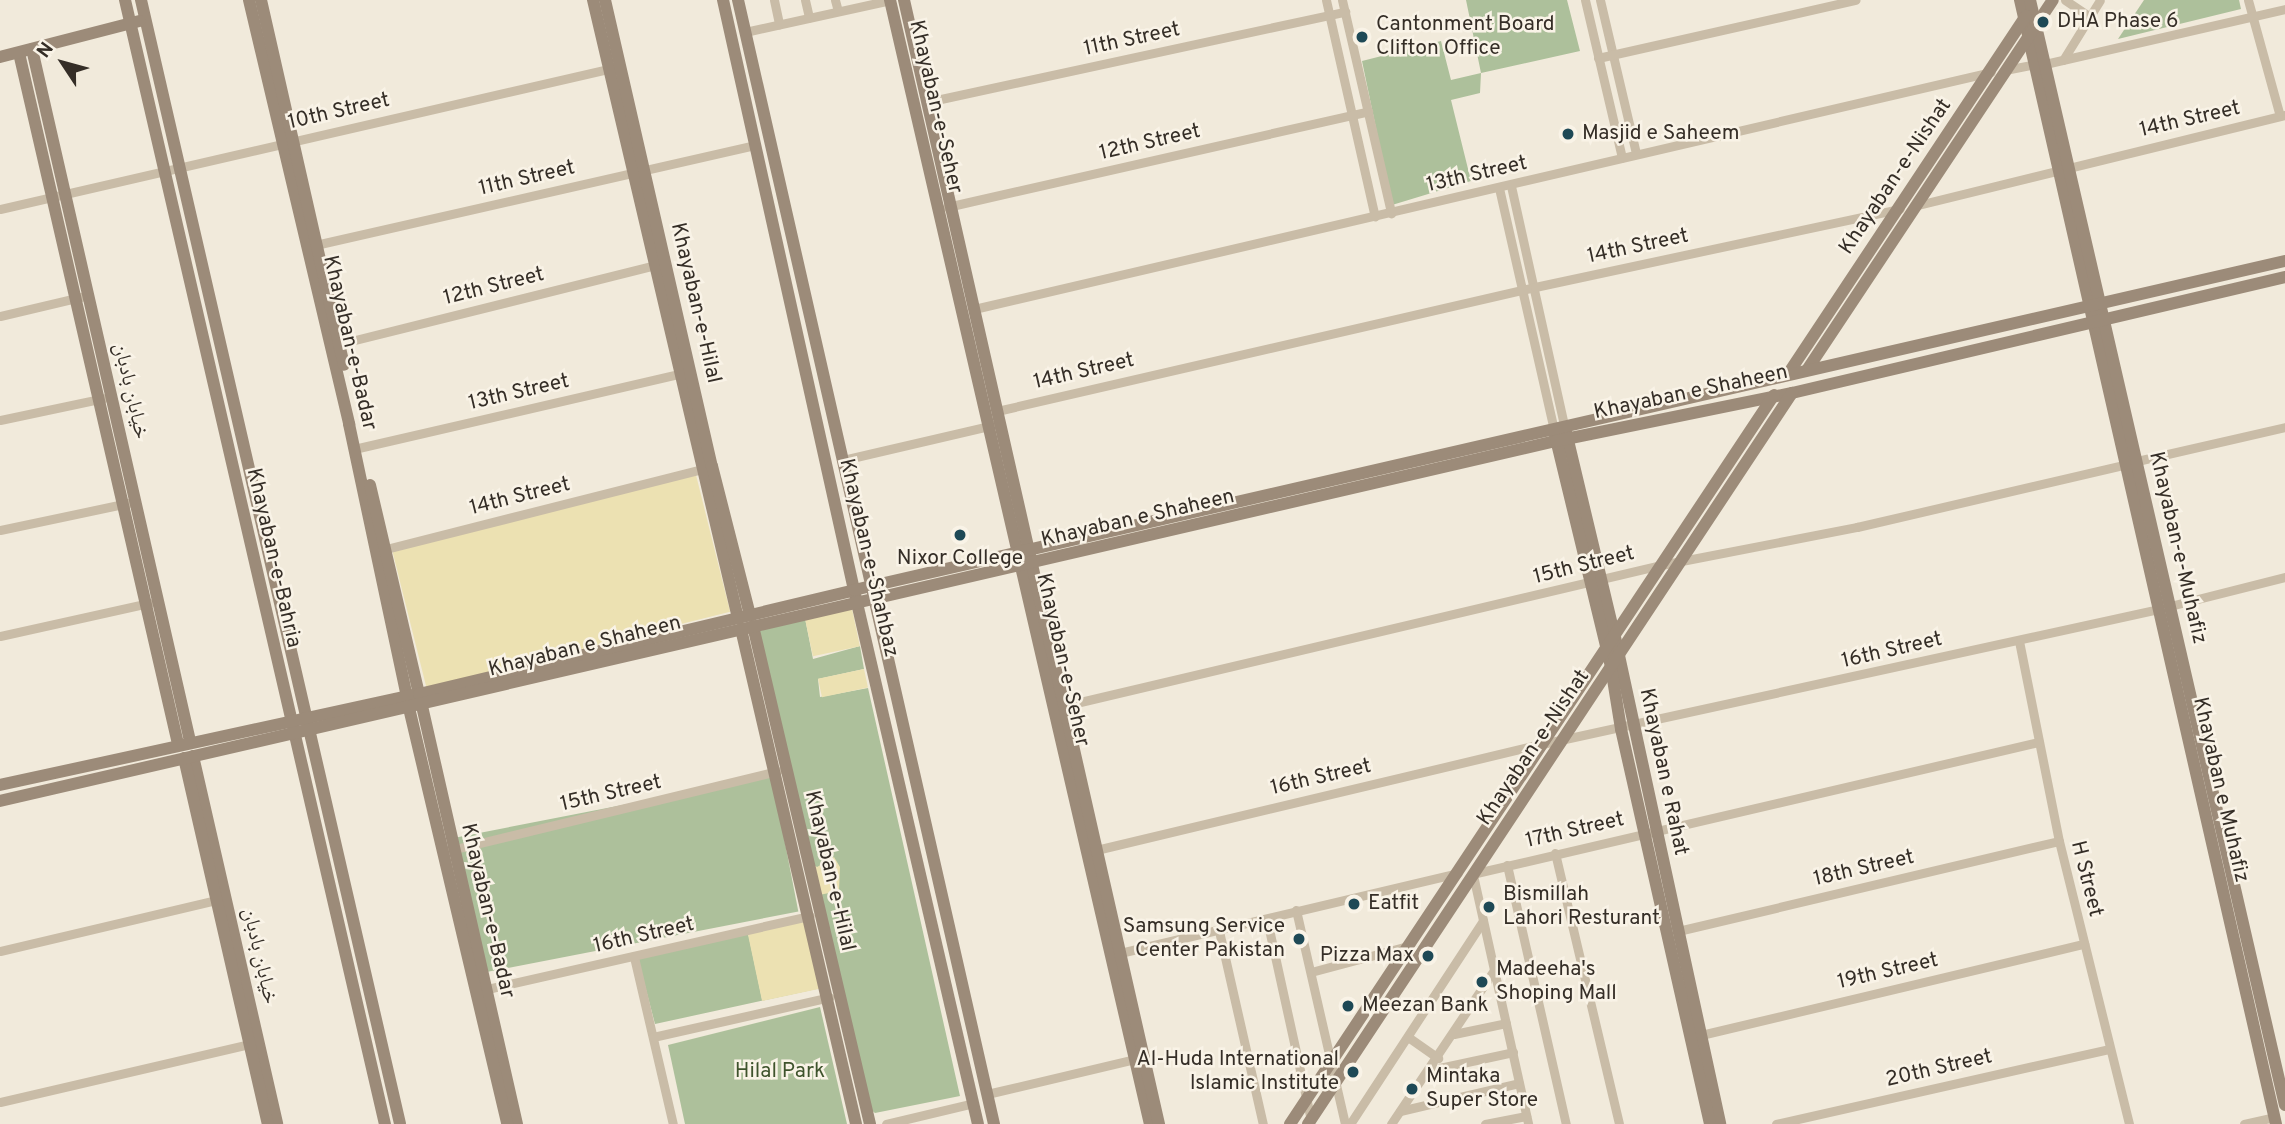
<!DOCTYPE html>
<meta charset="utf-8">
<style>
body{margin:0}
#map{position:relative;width:2285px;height:1124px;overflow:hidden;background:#f1eadb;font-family:Overpass,"Noto Naskh Arabic",sans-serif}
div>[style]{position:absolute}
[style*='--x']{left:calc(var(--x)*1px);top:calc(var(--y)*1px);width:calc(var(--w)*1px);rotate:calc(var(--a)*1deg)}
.green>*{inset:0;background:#adc09b;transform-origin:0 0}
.sand>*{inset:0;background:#ece1b2;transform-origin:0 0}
.street>*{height:9px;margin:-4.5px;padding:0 4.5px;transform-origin:4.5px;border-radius:4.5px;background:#c9bca7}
.secondary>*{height:12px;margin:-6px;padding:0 6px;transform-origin:6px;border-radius:6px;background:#9c8b79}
.dots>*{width:19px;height:19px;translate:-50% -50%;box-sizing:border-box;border:4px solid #f9f3e7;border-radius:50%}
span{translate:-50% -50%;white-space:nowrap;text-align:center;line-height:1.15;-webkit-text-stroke:5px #f9f3e7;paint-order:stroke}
.poi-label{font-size:21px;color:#352e27}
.left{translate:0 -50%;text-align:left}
.right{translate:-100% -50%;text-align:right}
.street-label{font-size:21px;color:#352e27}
.park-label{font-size:21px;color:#3e532c}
.north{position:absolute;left:28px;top:28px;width:70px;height:70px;-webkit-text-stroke:5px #f9f3e7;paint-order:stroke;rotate:306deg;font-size:19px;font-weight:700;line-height:28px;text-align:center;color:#352e27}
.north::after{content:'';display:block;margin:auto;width:24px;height:32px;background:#352e27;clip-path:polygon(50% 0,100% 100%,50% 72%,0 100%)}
</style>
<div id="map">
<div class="green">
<div style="clip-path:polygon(1466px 0,1567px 0,1580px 51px,1481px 73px,1480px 93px,1451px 100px,1471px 181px,1392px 205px,1362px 61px,1441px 41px,1451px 80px,1481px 73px)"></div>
<div style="clip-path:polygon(2144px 0,2239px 0,2241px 9px,2118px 39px)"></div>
<div style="clip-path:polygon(805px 618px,813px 659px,860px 646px,864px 669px,818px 679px,820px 697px,868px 688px,960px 1096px,875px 1113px,870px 1109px,819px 895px,817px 868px,809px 862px,757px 628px)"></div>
<div style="left:772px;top:776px;width:138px;height:323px;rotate:79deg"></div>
<div style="clip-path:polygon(748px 933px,762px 999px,821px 988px,655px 1024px,638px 959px)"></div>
<div style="clip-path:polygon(820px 1007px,847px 1124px,685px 1124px,668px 1045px)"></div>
</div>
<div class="sand">
<div style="left:696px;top:475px;width:141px;height:313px;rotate:76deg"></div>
<div style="left:852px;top:609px;width:38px;height:48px;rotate:78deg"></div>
<div style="left:864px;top:669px;width:19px;height:47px;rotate:78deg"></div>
<div style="clip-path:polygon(834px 857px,840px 867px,839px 891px,819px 895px,811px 863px,817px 867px)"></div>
<div style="left:806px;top:919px;width:71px;height:60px;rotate:78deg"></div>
</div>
<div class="street">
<div style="--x:774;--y:0;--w:25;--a:78"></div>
<div style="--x:805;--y:0;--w:18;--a:77"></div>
<div style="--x:835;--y:0;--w:11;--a:75"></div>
<div style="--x:1326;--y:0;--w:222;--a:77.3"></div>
<div style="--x:1342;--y:0;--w:219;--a:77"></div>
<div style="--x:1585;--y:0;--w:162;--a:76.8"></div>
<div style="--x:1600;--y:0;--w:158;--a:76.8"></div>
<div style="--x:2065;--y:0;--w:29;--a:34"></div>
<div style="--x:2248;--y:0;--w:120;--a:74.6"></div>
<div style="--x:745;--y:32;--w:149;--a:-12.4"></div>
<div style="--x:1598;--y:58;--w:264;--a:-12.7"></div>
<div style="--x:2063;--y:60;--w:70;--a:-58.3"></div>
<div style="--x:2045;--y:64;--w:246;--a:-12.9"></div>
<div style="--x:2005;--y:70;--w:31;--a:-11"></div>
<div style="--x:927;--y:102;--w:428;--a:-12.2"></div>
<div style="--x:1511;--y:186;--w:249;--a:77.5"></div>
<div style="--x:1499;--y:188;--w:249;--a:77.2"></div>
<div style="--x:1914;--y:206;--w:382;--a:-13.8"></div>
<div style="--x:947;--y:207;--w:432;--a:-12.8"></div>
<div style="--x:0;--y:209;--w:628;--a:-12.97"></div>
<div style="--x:311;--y:246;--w:456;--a:-12.8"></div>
<div style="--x:974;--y:309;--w:1044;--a:-13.12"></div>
<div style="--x:0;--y:316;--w:91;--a:-13.3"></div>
<div style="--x:335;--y:345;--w:336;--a:-14"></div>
<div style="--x:997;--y:411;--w:552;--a:-12.98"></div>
<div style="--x:1535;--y:287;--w:373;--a:-12.1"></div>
<div style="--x:0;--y:420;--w:106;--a:-11.9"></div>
<div style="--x:354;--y:449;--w:338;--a:-13"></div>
<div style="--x:843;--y:460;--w:155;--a:-13.1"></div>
<div style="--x:2137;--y:461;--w:152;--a:-12.9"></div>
<div style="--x:0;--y:530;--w:131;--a:-11.9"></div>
<div style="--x:382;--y:550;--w:335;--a:-14.2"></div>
<div style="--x:2170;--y:606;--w:119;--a:-14.2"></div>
<div style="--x:0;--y:636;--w:153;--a:-12.5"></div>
<div style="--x:2019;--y:641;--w:204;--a:78.7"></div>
<div style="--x:2059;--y:841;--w:292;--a:76.1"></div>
<div style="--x:1059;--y:707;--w:619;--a:-13.27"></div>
<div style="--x:1661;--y:565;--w:200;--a:-11"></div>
<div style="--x:1857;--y:527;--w:274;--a:-13.1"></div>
<div style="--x:451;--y:850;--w:336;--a:-13.6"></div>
<div style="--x:1092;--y:851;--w:463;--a:-13.4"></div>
<div style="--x:1542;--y:744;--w:632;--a:-12.34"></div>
<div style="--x:1555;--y:853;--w:278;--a:76.7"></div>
<div style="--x:1507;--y:865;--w:266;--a:77.2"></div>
<div style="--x:1472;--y:874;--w:582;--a:-13.11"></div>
<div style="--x:1473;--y:875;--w:255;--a:77.5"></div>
<div style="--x:1296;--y:910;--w:220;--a:77.1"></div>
<div style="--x:1267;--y:920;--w:205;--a:77.6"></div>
<div style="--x:1219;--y:931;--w:198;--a:77.2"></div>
<div style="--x:1678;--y:931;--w:391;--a:-13.3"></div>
<div style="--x:0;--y:951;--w:226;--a:-13.3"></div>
<div style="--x:1120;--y:953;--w:347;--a:-13.3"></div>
<div style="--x:634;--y:957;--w:171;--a:76.9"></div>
<div style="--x:1311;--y:972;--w:100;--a:-15"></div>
<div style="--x:483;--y:990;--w:335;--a:-12.8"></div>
<div style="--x:1454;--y:1034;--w:53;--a:-11.9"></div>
<div style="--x:1701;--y:1035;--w:394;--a:-13.4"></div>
<div style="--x:653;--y:1037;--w:181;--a:-12.7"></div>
<div style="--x:1408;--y:1037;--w:37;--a:35"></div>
<div style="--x:1430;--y:1070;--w:85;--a:-12.2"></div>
<div style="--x:987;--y:1094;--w:156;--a:-13.3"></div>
<div style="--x:0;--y:1102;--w:260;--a:-13.1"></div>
<div style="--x:1400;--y:1111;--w:122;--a:-13.2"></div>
<div style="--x:886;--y:1124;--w:90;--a:-13.4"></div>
<div style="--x:1350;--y:1124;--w:243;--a:-56.8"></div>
<div style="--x:1391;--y:1124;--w:185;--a:-56.2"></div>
<div style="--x:1485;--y:1124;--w:42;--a:-11"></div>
<div style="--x:1776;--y:1124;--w:341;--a:-12.7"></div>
<div style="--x:2244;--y:1124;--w:31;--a:-13"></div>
</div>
<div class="secondary">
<div style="--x:125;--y:0;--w:1154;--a:76.98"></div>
<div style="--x:141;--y:0;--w:1153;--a:77.02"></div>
<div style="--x:249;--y:0;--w:436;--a:76.7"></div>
<div style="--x:349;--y:424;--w:278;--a:78"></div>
<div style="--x:261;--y:0;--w:374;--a:77.2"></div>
<div style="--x:593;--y:0;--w:635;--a:76.8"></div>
<div style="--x:605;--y:0;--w:478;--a:77.1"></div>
<div style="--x:712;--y:466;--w:154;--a:75.7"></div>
<div style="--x:723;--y:0;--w:604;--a:77.48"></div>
<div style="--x:854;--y:590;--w:548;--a:76.93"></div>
<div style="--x:738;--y:0;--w:1153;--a:77.17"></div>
<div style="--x:890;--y:0;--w:1154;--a:76.98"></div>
<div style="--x:904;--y:0;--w:1153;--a:77.22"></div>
<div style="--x:2020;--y:0;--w:1153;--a:77.17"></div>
<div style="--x:2030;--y:0;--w:1134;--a:77.01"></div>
<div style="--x:32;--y:49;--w:710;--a:77.14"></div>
<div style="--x:19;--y:53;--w:709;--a:77.04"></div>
<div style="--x:0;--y:57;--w:144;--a:-14.5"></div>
<div style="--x:1807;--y:370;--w:444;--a:-56.4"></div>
<div style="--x:1788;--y:374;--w:430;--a:-56.4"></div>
<div style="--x:1566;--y:432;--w:211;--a:76.6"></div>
<div style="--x:1615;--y:637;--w:498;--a:77.8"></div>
<div style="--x:1555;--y:435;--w:239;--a:76.4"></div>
<div style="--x:1611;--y:667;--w:63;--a:80.8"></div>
<div style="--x:1621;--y:729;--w:405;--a:77.3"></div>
<div style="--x:370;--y:485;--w:215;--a:76.8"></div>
<div style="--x:753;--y:626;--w:512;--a:76.78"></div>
<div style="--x:741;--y:629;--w:508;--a:76.92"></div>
<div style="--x:422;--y:706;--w:429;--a:77.2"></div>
<div style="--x:409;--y:708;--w:427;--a:76.7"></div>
<div style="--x:193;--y:756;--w:377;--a:77.1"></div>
<div style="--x:184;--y:758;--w:376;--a:77.1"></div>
<div style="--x:0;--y:785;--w:429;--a:-12.3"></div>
<div style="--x:419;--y:694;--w:447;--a:-13.4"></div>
<div style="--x:854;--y:590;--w:1468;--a:-12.95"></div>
<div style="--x:0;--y:801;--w:1597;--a:-13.03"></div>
<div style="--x:1556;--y:441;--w:241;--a:-11.5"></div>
<div style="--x:1792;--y:393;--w:506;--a:-13.24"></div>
<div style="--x:1290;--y:1124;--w:875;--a:-56.42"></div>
<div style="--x:1308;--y:1124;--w:877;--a:-56.49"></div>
</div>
<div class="dots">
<div style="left:2043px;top:22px;background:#1e4956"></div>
<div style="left:1362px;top:37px;background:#1e4956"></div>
<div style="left:1568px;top:134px;background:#1e4956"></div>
<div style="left:960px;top:535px;background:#1e4956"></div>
<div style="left:1354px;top:904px;background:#1e4956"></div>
<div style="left:1489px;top:907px;background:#1e4956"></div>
<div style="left:1299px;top:939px;background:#1e4956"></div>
<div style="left:1428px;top:956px;background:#1e4956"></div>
<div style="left:1482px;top:982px;background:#1e4956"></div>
<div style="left:1348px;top:1006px;background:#1e4956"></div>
<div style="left:1353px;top:1072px;background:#1e4956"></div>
<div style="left:1412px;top:1089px;background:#1e4956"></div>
</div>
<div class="poi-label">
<span class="left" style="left:2057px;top:22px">DHA Phase 6</span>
<span class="left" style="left:1376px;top:37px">Cantonment Board<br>Clifton Office</span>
<span class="left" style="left:1582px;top:134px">Masjid e Saheem</span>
<span style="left:960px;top:559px">Nixor College</span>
<span class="left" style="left:1503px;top:907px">Bismillah<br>Lahori Resturant</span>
<span class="left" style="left:1368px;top:904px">Eatfit</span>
<span class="right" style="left:1285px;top:939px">Samsung Service<br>Center Pakistan</span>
<span class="right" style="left:1414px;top:956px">Pizza Max</span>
<span class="left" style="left:1496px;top:982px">Madeeha's<br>Shoping Mall</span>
<span class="left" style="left:1362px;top:1006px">Meezan Bank</span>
<span class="right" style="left:1339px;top:1072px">Al-Huda International<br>Islamic Institute</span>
<span class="left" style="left:1426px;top:1089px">Mintaka<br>Super Store</span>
</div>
<div class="street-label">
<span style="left:1132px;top:40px;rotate:-12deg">11th Street</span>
<span style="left:935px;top:107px;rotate:77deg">Khayaban-e-Seher</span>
<span style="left:339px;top:112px;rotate:-13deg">10th Street</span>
<span style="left:2190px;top:120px;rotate:-13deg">14th Street</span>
<span style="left:1150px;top:143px;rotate:-13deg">12th Street</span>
<span style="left:1477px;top:175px;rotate:-13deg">13th Street</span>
<span style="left:1896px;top:177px;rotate:-56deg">Khayaban-e-Nishat</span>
<span style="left:527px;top:179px;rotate:-13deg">11th Street</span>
<span style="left:1638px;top:247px;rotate:-12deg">14th Street</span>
<span style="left:494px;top:287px;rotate:-14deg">12th Street</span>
<span style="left:695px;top:303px;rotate:77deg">Khayaban-e-Hilal</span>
<span style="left:349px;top:343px;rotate:77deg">Khayaban-e-Badar</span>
<span style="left:1084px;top:372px;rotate:-13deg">14th Street</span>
<span style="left:130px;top:391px;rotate:77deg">خیابان بادبان</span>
<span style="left:519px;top:393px;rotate:-13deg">13th Street</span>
<span style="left:1691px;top:393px;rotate:-12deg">Khayaban e Shaheen</span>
<span style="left:520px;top:497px;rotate:-14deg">14th Street</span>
<span style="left:1138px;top:519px;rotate:-13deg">Khayaban e Shaheen</span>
<span style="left:2177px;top:548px;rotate:77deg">Khayaban-e-Muhafiz</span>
<span style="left:273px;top:558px;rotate:77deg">Khayaban-e-Bahria</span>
<span style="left:868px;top:558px;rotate:77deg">Khayaban-e-Shahbaz</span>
<span style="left:1584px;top:566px;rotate:-14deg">15th Street</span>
<span style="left:585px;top:647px;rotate:-14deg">Khayaban e Shaheen</span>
<span style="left:1892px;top:651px;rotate:-13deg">16th Street</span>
<span style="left:1062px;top:660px;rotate:77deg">Khayaban-e-Seher</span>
<span style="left:1534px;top:748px;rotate:-56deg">Khayaban-e-Nishat</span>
<span style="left:1663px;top:772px;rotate:78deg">Khayaban e Rahat</span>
<span style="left:1321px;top:778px;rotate:-13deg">16th Street</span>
<span style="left:2220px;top:790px;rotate:77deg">Khayaban e Muhafiz</span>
<span style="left:611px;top:794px;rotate:-13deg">15th Street</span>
<span style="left:1575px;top:831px;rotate:-13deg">17th Street</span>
<span style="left:1864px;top:869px;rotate:-13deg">18th Street</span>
<span style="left:829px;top:871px;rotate:77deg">Khayaban-e-Hilal</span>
<span style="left:2086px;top:879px;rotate:76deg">H Street</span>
<span style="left:487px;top:911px;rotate:77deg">Khayaban-e-Badar</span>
<span style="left:644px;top:936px;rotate:-13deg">16th Street</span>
<span style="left:259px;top:956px;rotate:77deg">خیابان بادبان</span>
<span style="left:1888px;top:972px;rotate:-13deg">19th Street</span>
<span style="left:1939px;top:1069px;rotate:-13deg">20th Street</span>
</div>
<div class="park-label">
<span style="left:780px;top:1072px">Hilal Park</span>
</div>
<div class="north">N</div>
</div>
